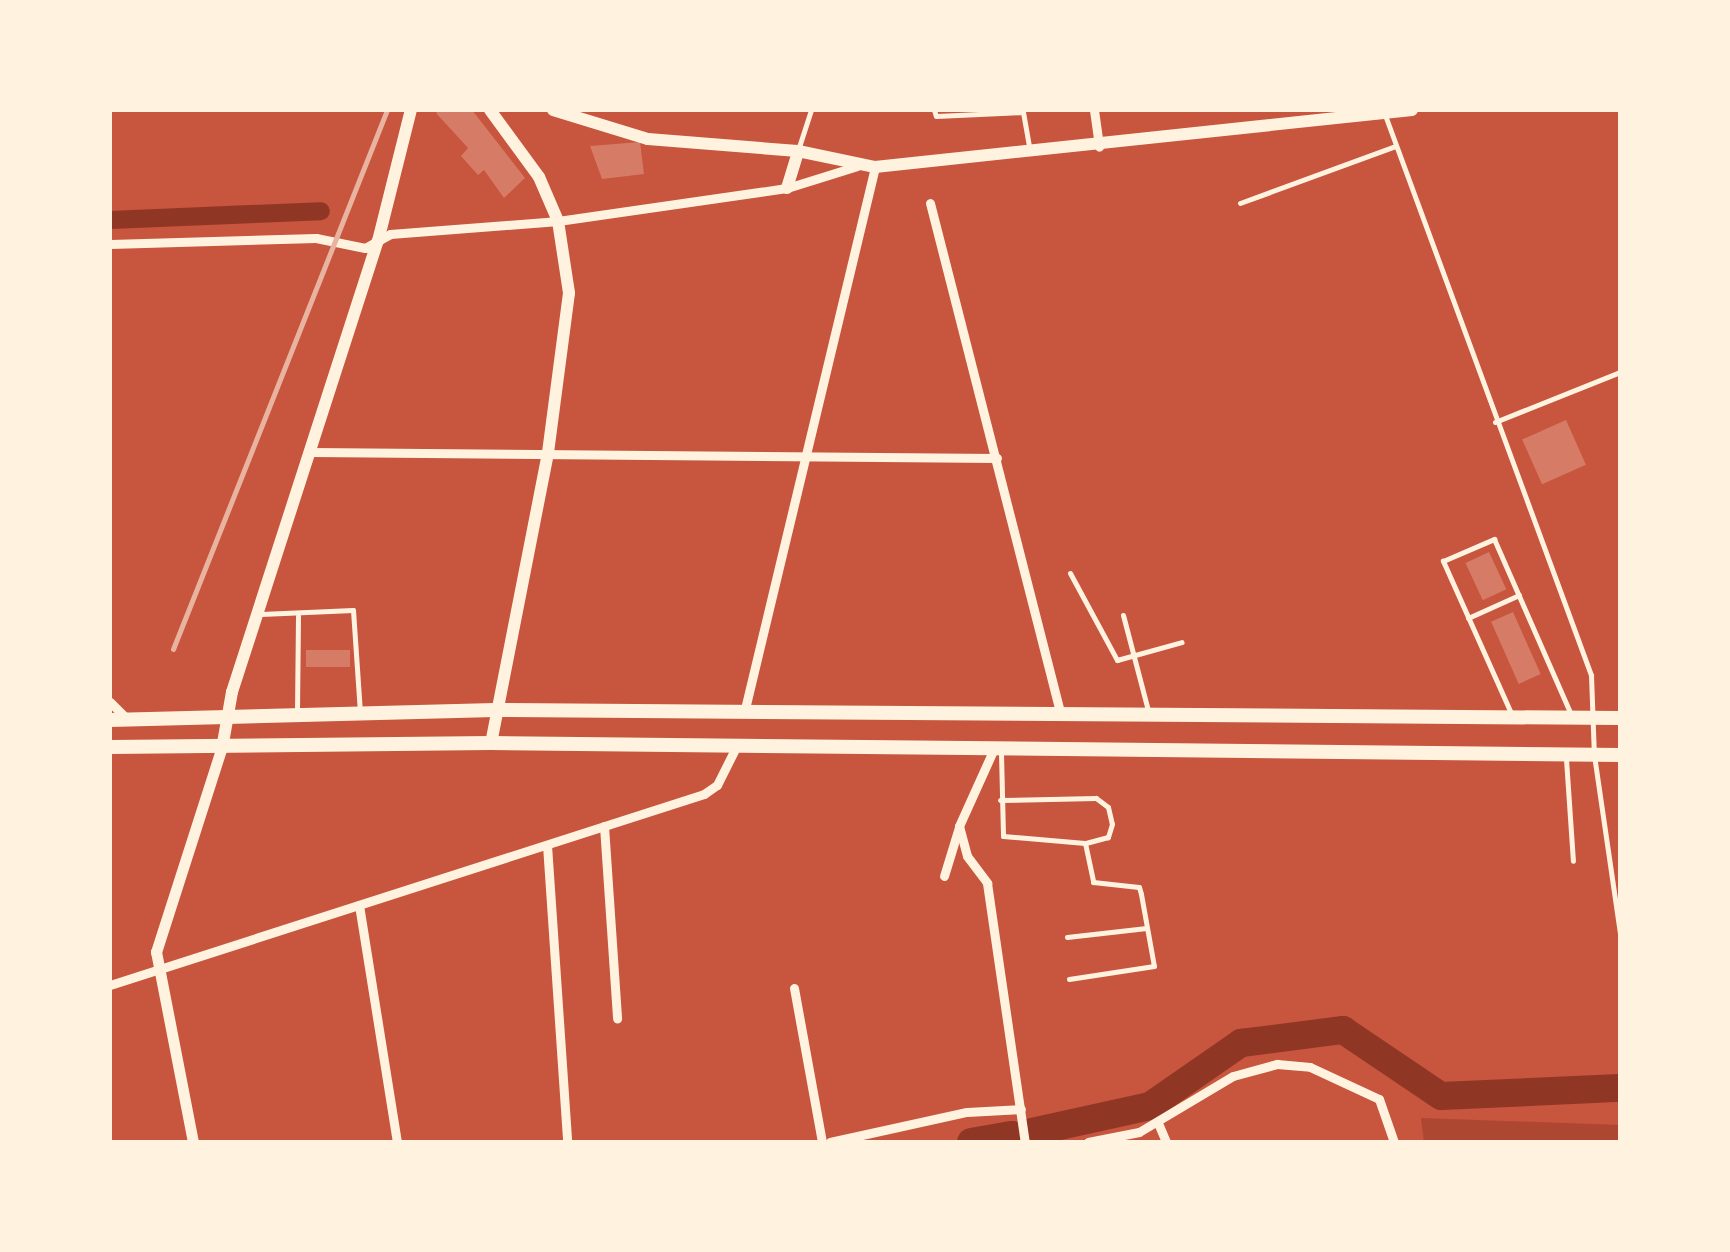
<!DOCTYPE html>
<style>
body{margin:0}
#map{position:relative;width:1730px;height:1252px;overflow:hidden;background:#c8553d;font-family:"Archivo Narrow",sans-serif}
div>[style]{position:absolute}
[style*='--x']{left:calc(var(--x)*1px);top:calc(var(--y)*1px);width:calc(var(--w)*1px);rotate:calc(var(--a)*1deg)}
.green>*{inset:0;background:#ae4732}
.canal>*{height:18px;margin:-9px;padding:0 9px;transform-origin:9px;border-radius:9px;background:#8f3625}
.river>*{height:28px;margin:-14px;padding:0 14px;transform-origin:14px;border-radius:14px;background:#8f3625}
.building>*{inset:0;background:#d67c66;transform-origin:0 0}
.service>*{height:5px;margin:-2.5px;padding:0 2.5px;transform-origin:2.5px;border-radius:2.5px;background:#fff3e0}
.minor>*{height:9px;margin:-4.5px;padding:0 4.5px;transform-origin:4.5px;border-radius:4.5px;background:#fff3e0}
.tertiary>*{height:11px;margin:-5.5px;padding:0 5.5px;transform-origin:5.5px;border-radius:5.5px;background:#fff3e0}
.secondary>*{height:12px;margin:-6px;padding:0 6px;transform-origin:6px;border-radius:6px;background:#fff3e0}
.primary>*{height:14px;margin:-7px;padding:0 7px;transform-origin:7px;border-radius:7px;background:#fff3e0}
.rail>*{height:5px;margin:-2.5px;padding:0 2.5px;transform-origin:2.5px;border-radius:2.5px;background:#e9b49f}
span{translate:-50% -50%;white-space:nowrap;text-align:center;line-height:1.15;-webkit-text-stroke:8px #fff3e0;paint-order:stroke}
.frame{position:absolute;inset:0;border:112px solid #fff3e0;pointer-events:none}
</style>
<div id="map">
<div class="green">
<div style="clip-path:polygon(1421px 1118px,1620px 1125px,1620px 1142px,1424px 1142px)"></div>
</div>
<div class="canal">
<div style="--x:110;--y:220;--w:211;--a:-2.4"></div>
</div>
<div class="river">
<div style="--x:1032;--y:1132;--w:121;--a:-12.4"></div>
<div style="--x:1150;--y:1106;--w:111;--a:-34.7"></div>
<div style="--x:1241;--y:1043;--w:103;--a:-7.3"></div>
<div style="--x:1343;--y:1030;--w:118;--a:34"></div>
<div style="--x:1441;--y:1096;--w:179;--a:-2.6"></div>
<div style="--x:971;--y:1142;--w:42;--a:-9.7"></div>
</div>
<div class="building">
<div style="clip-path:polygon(440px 110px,472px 110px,525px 178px,504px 198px,484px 170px,478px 175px,461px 156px,468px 148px,436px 113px)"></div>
<div style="clip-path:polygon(640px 142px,644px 174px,602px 179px,590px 146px)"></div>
<div style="left:1566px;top:420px;width:49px;height:48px;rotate:66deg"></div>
<div style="left:1489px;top:552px;width:41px;height:26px;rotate:65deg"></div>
<div style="left:1513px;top:612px;width:68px;height:24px;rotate:66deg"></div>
<div style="left:350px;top:650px;width:17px;height:44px;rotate:90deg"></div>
</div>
<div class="service">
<div style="--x:934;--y:110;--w:6;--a:72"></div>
<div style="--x:936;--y:116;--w:87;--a:-2.6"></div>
<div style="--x:1023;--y:112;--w:39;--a:80"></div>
<div style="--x:1385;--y:115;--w:597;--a:69.8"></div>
<div style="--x:1591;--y:675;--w:80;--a:87.9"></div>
<div style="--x:1594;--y:755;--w:180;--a:81.7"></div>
<div style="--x:798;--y:150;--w:42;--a:-72"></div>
<div style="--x:1240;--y:203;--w:166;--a:-20.1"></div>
<div style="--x:1495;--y:422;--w:135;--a:-21.8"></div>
<div style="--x:1070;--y:573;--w:99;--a:61.6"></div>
<div style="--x:1117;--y:660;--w:67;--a:-15.5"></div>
<div style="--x:261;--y:614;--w:92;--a:-2.5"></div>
<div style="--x:353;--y:610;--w:102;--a:86.1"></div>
<div style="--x:1123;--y:615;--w:98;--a:75.3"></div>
<div style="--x:1468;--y:618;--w:56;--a:-24.3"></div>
<div style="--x:297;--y:712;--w:96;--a:-89.4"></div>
<div style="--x:1511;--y:713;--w:167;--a:-114.1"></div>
<div style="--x:1443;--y:561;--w:56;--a:-23.3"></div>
<div style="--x:1494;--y:539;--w:191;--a:66.3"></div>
<div style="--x:1001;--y:753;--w:83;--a:88.6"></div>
<div style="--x:1003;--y:836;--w:82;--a:4.9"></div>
<div style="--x:1085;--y:843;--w:40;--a:78"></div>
<div style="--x:1093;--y:882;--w:46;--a:6.2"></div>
<div style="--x:1139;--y:887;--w:7;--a:74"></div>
<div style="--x:1141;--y:894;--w:73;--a:79.8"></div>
<div style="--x:1154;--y:966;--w:86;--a:171.3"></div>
<div style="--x:1566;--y:759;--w:102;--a:86.1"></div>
<div style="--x:1000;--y:800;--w:96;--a:-1.2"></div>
<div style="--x:1096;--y:798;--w:15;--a:37"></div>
<div style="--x:1108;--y:807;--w:17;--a:77"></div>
<div style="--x:1112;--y:824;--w:14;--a:107"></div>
<div style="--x:1108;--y:837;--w:24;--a:165"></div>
<div style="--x:1067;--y:937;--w:80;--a:-6.5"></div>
</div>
<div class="minor">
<div style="--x:1094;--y:110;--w:37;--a:82"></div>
<div style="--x:930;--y:203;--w:525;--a:75.67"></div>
<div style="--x:110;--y:244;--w:206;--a:-1.7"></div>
<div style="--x:316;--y:238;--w:50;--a:11.5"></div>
<div style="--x:365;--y:248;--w:29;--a:-29"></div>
<div style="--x:390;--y:234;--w:169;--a:-4.4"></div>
<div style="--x:558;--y:221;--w:231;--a:-8.2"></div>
<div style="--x:787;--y:188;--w:73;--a:-17.4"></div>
<div style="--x:312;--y:452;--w:685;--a:0.5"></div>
<div style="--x:110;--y:702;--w:23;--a:45"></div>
<div style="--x:744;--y:713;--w:561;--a:-76.51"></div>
<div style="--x:992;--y:753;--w:80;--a:114.3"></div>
<div style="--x:959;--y:826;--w:31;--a:75"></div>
<div style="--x:967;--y:856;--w:34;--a:53"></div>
<div style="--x:987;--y:883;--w:262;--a:81.7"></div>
<div style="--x:604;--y:826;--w:193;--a:86.1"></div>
<div style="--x:547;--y:845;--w:298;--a:86.1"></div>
<div style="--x:944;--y:876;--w:51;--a:-73"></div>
<div style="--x:359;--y:905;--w:240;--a:80.9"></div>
<div style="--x:110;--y:985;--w:624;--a:-17.83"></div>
<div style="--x:704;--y:794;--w:16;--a:-35"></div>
<div style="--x:717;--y:785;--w:42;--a:-63.4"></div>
<div style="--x:794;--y:988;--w:157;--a:79.7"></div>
<div style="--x:1158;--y:1123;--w:21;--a:67"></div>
<div style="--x:830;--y:1142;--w:140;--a:-12.4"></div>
<div style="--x:967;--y:1112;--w:54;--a:-3.2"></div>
<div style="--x:1088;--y:1142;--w:52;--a:-11.1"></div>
<div style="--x:1139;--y:1132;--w:109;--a:-30.8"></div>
<div style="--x:1233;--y:1076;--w:46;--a:-15.3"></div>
<div style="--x:1277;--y:1064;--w:33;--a:5"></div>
<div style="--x:1310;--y:1067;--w:76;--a:24.9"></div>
<div style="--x:1379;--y:1099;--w:46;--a:70.8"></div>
</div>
<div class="tertiary">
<div style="--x:193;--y:1142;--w:194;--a:-101"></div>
<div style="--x:156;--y:952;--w:219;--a:-72.2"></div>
</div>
<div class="secondary">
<div style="--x:490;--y:110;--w:83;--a:53.8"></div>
<div style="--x:539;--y:177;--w:48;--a:66.6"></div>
<div style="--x:558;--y:221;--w:73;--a:81.3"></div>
<div style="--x:569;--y:293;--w:161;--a:97.5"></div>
<div style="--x:548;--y:453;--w:296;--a:101.1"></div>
<div style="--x:553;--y:110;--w:99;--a:17"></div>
<div style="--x:648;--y:139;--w:150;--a:4.6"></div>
<div style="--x:798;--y:151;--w:79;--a:11.7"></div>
<div style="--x:875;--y:167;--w:540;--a:-6.06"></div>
<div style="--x:787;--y:188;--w:39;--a:-73"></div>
<div style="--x:223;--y:743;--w:52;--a:-80"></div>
<div style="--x:232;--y:692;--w:474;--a:-72.1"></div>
<div style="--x:378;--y:241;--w:135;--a:-75.9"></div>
</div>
<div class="primary">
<div style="--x:110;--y:720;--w:385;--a:-1.5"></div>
<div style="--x:495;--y:710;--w:1125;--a:0.41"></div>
<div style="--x:110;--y:747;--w:381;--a:-0.6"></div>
<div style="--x:491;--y:743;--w:1129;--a:0.61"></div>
</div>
<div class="rail">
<div style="--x:173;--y:649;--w:580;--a:-68.35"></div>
</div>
<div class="frame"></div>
</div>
